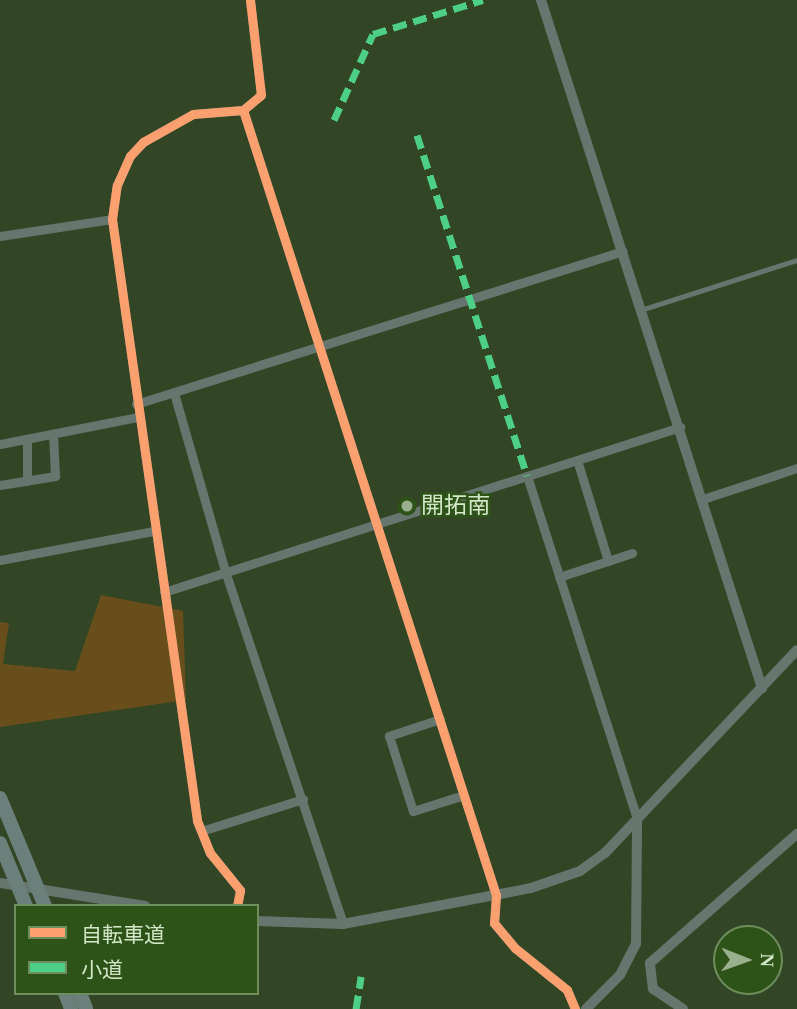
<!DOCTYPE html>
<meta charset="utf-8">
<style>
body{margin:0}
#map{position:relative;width:797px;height:1009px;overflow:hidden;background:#324625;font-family:"Times New Roman","Noto Sans JP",serif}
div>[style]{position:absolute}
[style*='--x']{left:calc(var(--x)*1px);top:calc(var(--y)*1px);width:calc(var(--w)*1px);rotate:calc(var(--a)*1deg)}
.green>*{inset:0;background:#684e1b}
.service>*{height:4.5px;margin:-2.25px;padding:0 2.25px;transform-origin:2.25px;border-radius:2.25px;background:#67756f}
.minor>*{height:9px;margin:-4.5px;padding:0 4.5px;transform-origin:4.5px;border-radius:4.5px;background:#67756f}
.tertiary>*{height:10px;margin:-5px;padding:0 5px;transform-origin:5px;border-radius:5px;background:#67756f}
.trunk>*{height:14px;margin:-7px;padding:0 7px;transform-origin:7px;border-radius:7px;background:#6c807b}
.quiet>*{height:7px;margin-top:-3.5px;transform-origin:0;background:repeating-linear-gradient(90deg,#4dcf88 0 14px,transparent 0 21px)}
.cycleway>*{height:9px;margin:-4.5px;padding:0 4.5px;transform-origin:4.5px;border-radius:4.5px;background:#fca06f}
.dots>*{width:19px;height:19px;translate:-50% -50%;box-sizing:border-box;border:4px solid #2e5318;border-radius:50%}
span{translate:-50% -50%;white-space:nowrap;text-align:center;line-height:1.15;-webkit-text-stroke:5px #2e5318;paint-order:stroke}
.poi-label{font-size:23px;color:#d1e7c7}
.left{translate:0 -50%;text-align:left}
.legend{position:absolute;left:14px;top:904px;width:245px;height:91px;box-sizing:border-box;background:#2e5318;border:2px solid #6f8e5e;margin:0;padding:9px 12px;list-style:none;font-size:21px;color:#d1e7c7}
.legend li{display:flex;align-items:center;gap:14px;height:35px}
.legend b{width:35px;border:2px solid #6f8e5e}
.north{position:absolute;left:713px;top:925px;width:70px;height:70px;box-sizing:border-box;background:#2e5318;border:2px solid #6f8e5e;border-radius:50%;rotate:91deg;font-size:19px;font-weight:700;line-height:28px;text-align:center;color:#d1e7c7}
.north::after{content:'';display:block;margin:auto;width:24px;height:32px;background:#99af8e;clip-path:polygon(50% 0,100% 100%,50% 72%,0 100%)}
</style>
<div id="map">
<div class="green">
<div style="clip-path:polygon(101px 595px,183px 611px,186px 700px,0 727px,0 622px,9px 623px,3px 664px,75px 671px)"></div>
</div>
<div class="service">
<div style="--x:641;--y:310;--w:164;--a:-17.8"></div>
</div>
<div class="minor">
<div style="--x:243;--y:110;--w:825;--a:72.14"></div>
<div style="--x:496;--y:895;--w:28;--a:94"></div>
<div style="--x:494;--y:923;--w:33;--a:50"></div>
<div style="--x:515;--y:948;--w:67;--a:38.9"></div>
<div style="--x:567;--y:990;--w:21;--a:67"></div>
<div style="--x:0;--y:236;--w:113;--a:-8.6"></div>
<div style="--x:174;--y:393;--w:185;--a:74"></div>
<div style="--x:225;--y:571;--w:372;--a:71.5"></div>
<div style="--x:136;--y:404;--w:510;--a:-17.44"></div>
<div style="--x:0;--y:444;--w:141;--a:-11.1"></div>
<div style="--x:577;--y:460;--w:106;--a:72.9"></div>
<div style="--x:527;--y:476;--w:359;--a:72.2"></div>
<div style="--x:27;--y:481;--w:42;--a:-90"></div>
<div style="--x:0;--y:485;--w:56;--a:-9.3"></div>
<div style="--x:55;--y:476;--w:42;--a:-92.7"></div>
<div style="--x:703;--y:499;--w:99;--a:-18.3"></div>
<div style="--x:0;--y:560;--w:157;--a:-10.7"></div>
<div style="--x:559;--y:577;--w:77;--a:-18.2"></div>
<div style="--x:164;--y:592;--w:542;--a:-17.73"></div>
<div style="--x:440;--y:719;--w:54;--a:161.6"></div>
<div style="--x:389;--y:736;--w:79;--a:72.3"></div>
<div style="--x:413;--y:811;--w:53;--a:-17.4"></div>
<div style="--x:201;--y:831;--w:107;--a:-17.4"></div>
<div style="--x:237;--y:906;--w:16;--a:-79"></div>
<div style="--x:240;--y:890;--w:48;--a:-129"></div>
<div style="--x:210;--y:853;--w:35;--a:-112"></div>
<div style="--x:197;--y:820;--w:607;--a:-98.05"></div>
<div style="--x:112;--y:219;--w:34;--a:-82"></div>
<div style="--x:117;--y:185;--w:32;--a:-66"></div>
<div style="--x:130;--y:156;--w:19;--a:-47"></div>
<div style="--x:143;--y:142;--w:57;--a:-29.2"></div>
<div style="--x:193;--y:114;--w:50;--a:-4.6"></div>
<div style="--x:243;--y:110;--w:23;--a:-40"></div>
<div style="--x:261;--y:95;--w:96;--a:-96.6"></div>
</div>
<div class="tertiary">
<div style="--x:541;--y:0;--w:723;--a:72.19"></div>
<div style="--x:0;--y:883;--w:147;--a:9"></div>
<div style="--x:257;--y:921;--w:86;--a:2"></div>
<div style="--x:343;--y:924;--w:191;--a:-10.8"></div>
<div style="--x:531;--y:888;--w:52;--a:-19.1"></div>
<div style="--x:580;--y:871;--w:31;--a:-36"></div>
<div style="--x:605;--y:853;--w:279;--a:-46.6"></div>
<div style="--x:586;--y:1009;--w:48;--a:-45"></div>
<div style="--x:620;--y:975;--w:36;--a:-63"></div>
<div style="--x:636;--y:943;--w:125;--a:-89.5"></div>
<div style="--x:683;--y:1009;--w:36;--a:-146"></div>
<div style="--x:653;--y:989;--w:26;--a:-97"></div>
<div style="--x:650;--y:963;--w:196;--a:-41.3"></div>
</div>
<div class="trunk">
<div style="--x:0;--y:798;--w:117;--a:67.4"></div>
<div style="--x:0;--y:843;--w:68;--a:67.6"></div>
<div style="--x:65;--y:993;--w:17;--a:69"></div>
<div style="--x:80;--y:993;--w:17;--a:69"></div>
</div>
<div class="quiet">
<div style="--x:334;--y:120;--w:94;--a:-65.6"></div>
<div style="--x:373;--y:34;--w:115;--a:-17.2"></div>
<div style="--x:417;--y:135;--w:358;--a:72.1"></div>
<div style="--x:356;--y:1009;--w:33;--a:-81"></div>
</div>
<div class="cycleway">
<div style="--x:243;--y:110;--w:825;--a:72.14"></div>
<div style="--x:496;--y:895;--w:28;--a:94"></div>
<div style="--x:494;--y:923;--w:33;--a:50"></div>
<div style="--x:515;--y:948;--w:67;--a:38.9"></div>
<div style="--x:567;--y:990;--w:21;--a:67"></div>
<div style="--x:237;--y:906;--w:16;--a:-79"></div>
<div style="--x:240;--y:890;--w:48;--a:-129"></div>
<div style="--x:210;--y:853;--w:35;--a:-112"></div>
<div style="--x:197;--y:820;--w:607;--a:-98.05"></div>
<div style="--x:112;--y:219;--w:34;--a:-82"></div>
<div style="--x:117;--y:185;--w:32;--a:-66"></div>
<div style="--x:130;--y:156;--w:19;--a:-47"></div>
<div style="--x:143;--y:142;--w:57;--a:-29.2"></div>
<div style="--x:193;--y:114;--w:50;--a:-4.6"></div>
<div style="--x:243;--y:110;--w:23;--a:-40"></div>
<div style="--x:261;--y:95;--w:96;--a:-96.6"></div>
</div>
<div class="dots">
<div style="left:407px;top:506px;background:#99af8e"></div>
</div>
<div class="poi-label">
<span class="left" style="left:421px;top:506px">開拓南</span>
</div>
<ul class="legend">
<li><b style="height:9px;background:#fca06f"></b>自転車道</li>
<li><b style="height:9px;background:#4dcf88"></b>小道</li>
</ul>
<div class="north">N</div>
</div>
